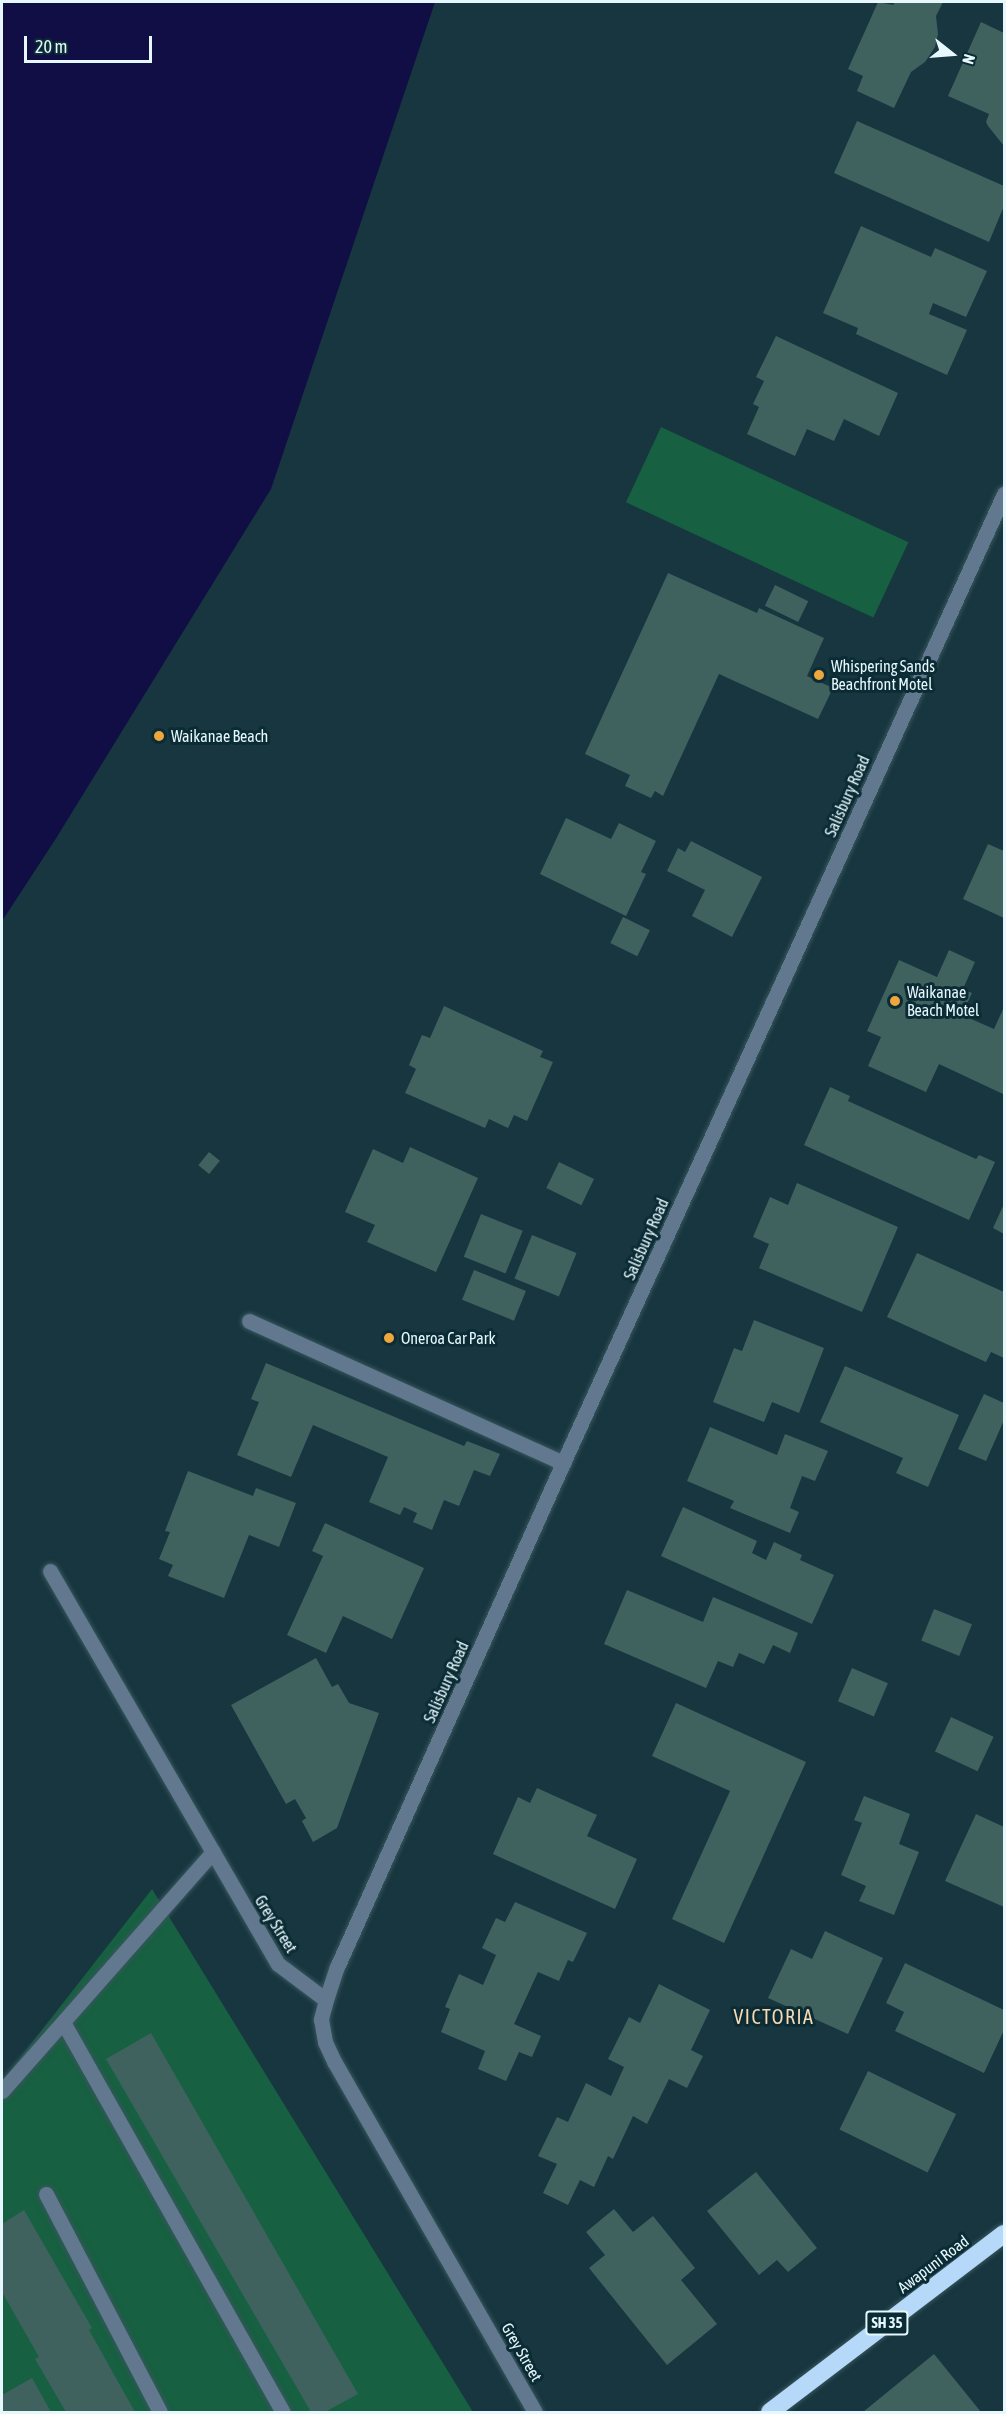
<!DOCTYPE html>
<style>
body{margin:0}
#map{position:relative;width:1006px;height:2414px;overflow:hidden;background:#17363f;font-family:"Asap Condensed",sans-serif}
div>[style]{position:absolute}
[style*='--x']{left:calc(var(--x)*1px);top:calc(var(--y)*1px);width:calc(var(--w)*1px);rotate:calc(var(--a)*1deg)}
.green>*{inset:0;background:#176041;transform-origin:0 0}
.water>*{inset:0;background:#110e45}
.building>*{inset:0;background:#3f625f;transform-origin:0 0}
.roads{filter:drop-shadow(0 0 2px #38555d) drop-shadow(0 0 2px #38555d)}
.minor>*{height:15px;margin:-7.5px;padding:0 7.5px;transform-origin:7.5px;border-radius:7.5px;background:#61788f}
.highway>*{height:18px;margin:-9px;padding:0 9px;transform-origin:9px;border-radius:9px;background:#b6d8f9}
.dots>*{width:16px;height:16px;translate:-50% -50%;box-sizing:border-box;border:3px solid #0c2c35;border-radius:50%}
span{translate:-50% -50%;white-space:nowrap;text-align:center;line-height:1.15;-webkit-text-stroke:6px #0c2c35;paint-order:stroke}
.shield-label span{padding:2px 4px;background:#0c2c35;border:2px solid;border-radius:4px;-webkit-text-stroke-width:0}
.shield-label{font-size:15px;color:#e6f7fd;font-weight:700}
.poi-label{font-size:16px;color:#e6f7fd}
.left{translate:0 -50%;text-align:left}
.street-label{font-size:16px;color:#e6f7fd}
.quarter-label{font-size:20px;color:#f7d9b3;letter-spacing:1.5px}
.frame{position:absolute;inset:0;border:3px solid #e6f7fd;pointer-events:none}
.north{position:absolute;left:922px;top:24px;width:60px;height:60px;-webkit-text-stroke:4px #0c2c35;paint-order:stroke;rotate:107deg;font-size:16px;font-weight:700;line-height:24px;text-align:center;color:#e6f7fd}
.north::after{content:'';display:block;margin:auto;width:21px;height:27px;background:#e6f7fd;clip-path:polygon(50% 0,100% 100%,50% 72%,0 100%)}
.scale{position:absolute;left:24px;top:36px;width:128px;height:27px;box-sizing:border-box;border:3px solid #e6f7fd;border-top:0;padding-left:8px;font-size:18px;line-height:21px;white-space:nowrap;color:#e6f7fd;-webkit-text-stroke:4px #0c2c35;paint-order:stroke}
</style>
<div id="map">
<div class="green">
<div style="left:661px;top:427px;width:273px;height:83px;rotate:25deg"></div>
<div style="clip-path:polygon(152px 1889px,473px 2412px,2px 2412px,2px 2081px)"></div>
</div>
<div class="water">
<div style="clip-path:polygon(2px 2px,435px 2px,271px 489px,55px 840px,2px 921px)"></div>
</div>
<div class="building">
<div style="clip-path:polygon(878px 2px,893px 5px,895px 2px,943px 2px,936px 16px,938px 34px,935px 47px,925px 62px,911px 72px,894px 108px,857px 91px,863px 76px,848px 69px)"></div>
<div style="clip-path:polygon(981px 22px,1004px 33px,1004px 146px,988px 126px,986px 122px,989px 114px,948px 96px)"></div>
<div style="clip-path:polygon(857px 121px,1004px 186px,1004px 206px,989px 242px,834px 173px)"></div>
<div style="clip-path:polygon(861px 226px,931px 257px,935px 248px,987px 271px,966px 317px,933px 303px,929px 314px,967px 330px,947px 375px,856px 334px,858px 328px,823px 313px)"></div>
<div style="clip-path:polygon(776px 336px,898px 393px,879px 436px,844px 419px,834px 441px,807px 429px,795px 456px,747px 434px,759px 407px,753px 404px,764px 381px,756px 377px)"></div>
<div style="clip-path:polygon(668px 573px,757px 613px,759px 608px,824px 638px,807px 676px,833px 688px,818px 719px,719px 674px,663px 796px,655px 791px,651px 798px,625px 786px,630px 775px,585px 754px)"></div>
<div style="left:775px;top:585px;width:37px;height:23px;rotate:26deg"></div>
<div style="clip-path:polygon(566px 818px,611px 839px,619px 823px,656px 841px,641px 872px,646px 874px,626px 916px,540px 874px)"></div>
<div style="clip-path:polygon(691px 841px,762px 877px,732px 937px,692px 916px,705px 890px,667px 871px,678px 848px,685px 852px)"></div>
<div style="clip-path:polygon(988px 844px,1004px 851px,1004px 918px,963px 899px)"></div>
<div style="left:623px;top:917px;width:30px;height:29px;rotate:26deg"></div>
<div style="clip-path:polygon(949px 950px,975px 962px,963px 989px,972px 993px,962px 1015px,994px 1029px,1004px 1007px,1003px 1094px,939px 1064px,926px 1092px,868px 1066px,881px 1037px,867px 1031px,899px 960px,937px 977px)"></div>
<div style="clip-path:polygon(444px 1006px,543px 1051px,540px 1057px,553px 1062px,527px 1121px,514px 1115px,508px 1128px,489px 1119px,485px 1128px,405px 1093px,416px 1069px,409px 1065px,422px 1035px,430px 1038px)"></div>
<div style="clip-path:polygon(830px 1087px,850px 1096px,848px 1101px,976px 1159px,979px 1155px,995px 1162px,969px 1220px,804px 1145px)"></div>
<div style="clip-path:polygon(410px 1147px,478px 1178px,436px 1272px,367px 1242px,375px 1225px,345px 1212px,373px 1149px,403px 1163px)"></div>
<div style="left:209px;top:1152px;width:14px;height:17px;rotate:39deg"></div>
<div style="left:559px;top:1162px;width:39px;height:29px;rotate:26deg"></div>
<div style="clip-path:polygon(797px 1183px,898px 1227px,862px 1312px,759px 1268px,769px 1244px,753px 1237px,770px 1197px,788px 1205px)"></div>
<div style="clip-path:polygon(1004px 1204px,1004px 1234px,993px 1228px)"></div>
<div style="left:481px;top:1214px;width:45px;height:46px;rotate:22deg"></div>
<div style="left:532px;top:1235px;width:48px;height:47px;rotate:22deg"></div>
<div style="clip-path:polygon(917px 1253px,1004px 1292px,1004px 1358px,991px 1352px,986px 1362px,887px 1317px)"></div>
<div style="left:474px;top:1270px;width:56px;height:32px;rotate:22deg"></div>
<div style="clip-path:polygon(754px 1320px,824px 1348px,799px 1413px,772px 1402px,764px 1422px,713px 1402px,734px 1348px,742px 1351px)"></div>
<div style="clip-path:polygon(266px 1363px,464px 1446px,467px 1441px,500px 1454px,490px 1476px,474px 1470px,459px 1506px,444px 1500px,432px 1530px,413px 1522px,417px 1513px,404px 1507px,400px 1515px,369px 1502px,388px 1457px,313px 1425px,291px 1477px,237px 1455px,259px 1402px,251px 1399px)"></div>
<div style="clip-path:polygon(845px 1366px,959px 1415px,928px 1487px,896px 1473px,903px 1458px,820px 1422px)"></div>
<div style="clip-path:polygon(984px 1394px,1004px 1403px,1004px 1420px,986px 1461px,958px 1449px)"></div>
<div style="clip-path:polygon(710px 1427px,777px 1455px,785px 1434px,828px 1451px,815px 1481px,802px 1476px,790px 1508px,799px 1512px,790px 1533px,730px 1508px,734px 1501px,687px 1481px)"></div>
<div style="clip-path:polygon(188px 1471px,253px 1496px,256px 1488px,296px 1503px,279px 1547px,249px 1535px,224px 1598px,168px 1576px,173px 1565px,159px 1559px,170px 1532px,165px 1531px)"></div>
<div style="clip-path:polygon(683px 1507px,757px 1541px,752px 1553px,766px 1560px,774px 1542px,802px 1555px,800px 1560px,834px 1575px,812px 1624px,661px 1556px)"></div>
<div style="clip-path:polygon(325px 1523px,424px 1568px,392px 1639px,343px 1616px,326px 1653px,287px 1635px,323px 1556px,312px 1551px)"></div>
<div style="clip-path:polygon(627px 1590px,703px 1622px,713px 1597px,798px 1633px,790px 1653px,773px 1645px,764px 1664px,739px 1653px,733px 1667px,718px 1661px,706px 1688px,604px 1644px)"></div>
<div style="left:934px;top:1609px;width:41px;height:34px;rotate:22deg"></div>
<div style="clip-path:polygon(316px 1658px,332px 1687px,338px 1684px,349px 1703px,379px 1713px,337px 1828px,313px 1842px,302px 1821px,306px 1818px,295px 1799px,286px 1804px,231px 1705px)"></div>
<div style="left:852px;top:1668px;width:39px;height:36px;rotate:23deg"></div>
<div style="clip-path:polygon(676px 1703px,806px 1762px,724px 1943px,672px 1919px,730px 1791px,652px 1756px)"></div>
<div style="left:951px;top:1717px;width:47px;height:38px;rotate:25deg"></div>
<div style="clip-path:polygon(537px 1788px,597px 1815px,587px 1836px,637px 1859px,615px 1909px,493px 1854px,518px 1797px,530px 1803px)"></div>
<div style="clip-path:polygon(864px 1796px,910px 1814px,899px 1844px,919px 1852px,894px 1915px,859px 1901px,866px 1886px,841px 1875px,862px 1823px,854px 1820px)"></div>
<div style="clip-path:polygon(976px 1814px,1004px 1827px,1004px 1907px,945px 1881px)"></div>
<div style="clip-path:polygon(515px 1902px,587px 1933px,573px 1962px,568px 1960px,559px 1981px,538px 1972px,514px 2024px,541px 2036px,532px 2057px,519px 2052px,506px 2081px,478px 2069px,485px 2051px,441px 2032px,450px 2009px,445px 2007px,459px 1974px,483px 1985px,496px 1955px,482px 1948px,496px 1918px,505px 1922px)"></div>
<div style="clip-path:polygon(825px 1931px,883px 1958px,848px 2034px,768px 1998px,791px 1949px,812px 1959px)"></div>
<div style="clip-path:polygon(905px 1963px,1004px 2010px,1004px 2030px,984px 2073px,895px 2031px,904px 2012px,886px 2003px)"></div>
<div style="clip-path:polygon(659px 1984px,710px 2010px,691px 2050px,703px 2056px,687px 2088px,669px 2079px,647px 2124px,633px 2116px,613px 2159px,608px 2156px,594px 2187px,580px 2180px,568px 2205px,543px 2193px,557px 2164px,538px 2156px,557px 2117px,568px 2122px,586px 2083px,611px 2096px,624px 2067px,608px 2059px,629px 2017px,640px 2023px)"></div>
<div style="clip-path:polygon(151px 2033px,358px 2394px,325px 2412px,311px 2412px,106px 2059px)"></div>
<div style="left:868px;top:2071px;width:98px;height:65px;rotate:26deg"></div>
<div style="clip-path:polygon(756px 2172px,817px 2248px,788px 2272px,777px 2260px,759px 2275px,707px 2211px)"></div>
<div style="clip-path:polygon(614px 2209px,633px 2232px,653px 2216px,695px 2268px,681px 2280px,717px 2324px,667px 2365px,589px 2268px,605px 2255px,586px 2232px)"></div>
<div style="clip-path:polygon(24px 2210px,92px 2328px,89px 2330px,135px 2412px,66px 2412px,35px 2359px,39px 2357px,2px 2292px,2px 2224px)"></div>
<div style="clip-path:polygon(934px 2354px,981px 2412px,863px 2412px)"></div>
<div style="clip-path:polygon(32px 2378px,51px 2412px,2px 2412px,2px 2395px)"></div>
</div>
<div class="roads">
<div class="minor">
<div style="--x:249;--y:1321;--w:345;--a:24.3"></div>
<div style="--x:50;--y:1571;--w:454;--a:59.9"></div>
<div style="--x:278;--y:1964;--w:60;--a:36.9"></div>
<div style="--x:326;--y:2000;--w:20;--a:105"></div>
<div style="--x:321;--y:2019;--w:23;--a:80"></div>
<div style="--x:325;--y:2042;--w:23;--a:65"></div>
<div style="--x:335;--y:2063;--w:402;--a:60.2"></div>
<div style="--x:326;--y:2000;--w:35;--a:-72"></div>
<div style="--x:337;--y:1967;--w:552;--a:-65.85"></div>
<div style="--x:563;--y:1463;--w:1065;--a:-65.53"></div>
<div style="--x:63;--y:2022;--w:448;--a:60.6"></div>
<div style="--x:2;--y:2091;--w:319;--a:-48.6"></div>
<div style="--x:46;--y:2194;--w:246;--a:62.4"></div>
</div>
<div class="highway">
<div style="--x:770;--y:2412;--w:294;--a:-37.3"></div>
</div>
</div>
<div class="dots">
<div style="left:819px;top:675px;background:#eea73c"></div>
<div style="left:159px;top:736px;background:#eea73c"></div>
<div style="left:895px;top:1001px;background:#eea73c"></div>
<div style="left:389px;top:1338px;background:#eea73c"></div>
</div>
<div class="shield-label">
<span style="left:887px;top:2323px">SH 35</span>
</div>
<div class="poi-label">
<span class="left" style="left:831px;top:675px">Whispering Sands<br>Beachfront Motel</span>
<span class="left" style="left:171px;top:736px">Waikanae Beach</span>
<span class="left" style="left:907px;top:1001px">Waikanae<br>Beach Motel</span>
<span class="left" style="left:401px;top:1338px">Oneroa Car Park</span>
</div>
<div class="street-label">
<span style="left:847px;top:796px;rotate:-66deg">Salisbury Road</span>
<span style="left:646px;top:1239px;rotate:-66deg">Salisbury Road</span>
<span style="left:446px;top:1682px;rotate:-66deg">Salisbury Road</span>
<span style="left:276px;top:1924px;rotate:58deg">Grey Street</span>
<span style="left:933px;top:2264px;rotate:-37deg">Awapuni Road</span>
<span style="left:522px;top:2352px;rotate:60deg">Grey Street</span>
</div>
<div class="quarter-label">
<span style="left:774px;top:2016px">VICTORIA</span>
</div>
<div class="frame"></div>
<div class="north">N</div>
<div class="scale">20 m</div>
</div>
